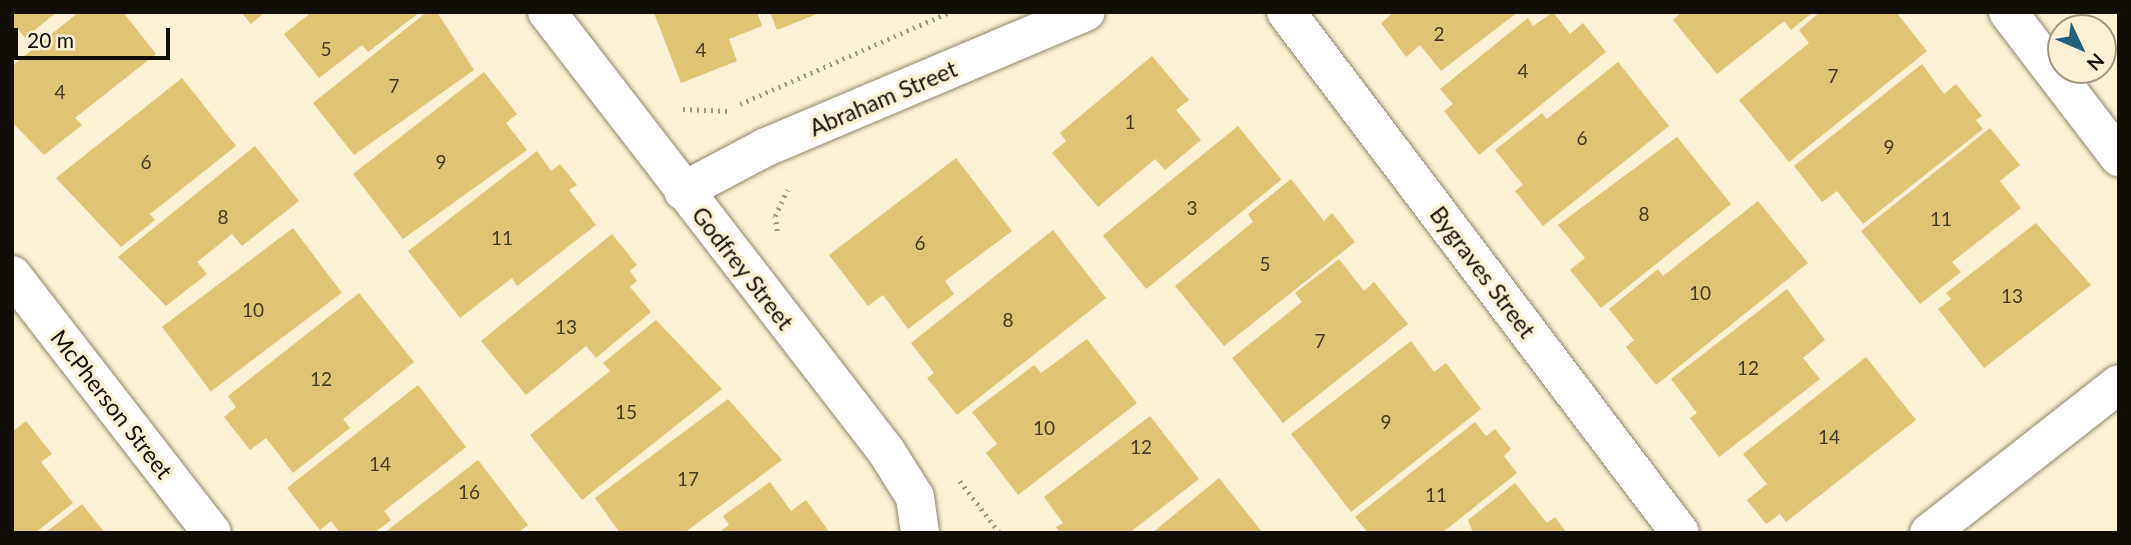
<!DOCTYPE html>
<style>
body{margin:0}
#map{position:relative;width:2131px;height:545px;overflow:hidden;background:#fbf1d5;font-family:Lato,sans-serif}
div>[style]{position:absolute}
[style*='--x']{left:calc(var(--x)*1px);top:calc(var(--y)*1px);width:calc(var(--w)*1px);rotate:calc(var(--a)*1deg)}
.building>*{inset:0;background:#dec473;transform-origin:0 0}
.path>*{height:4.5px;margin-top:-2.25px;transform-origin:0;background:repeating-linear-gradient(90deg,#9f9783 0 2px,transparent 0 7px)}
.roads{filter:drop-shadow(0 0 2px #8c846a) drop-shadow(0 0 2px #8c846a)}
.minor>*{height:38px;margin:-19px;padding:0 19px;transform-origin:19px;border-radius:19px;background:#fff}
span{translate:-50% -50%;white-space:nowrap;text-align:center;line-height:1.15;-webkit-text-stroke:7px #fbf1d5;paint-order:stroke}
.number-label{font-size:19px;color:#443c20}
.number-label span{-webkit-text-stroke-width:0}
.street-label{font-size:23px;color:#110e05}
.frame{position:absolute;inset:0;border:14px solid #110e05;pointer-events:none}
.north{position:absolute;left:2047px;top:14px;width:70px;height:70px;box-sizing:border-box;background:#fbf1d5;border:2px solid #9d9682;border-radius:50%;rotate:134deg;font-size:19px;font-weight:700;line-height:28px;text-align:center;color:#110e05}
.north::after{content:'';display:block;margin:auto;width:24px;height:32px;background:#265f79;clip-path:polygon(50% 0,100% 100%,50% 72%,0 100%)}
.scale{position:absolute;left:14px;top:28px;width:156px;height:32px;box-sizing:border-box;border:4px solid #110e05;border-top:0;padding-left:9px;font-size:21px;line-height:24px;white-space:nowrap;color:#110e05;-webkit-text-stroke:5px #fbf1d5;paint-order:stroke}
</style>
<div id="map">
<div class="building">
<div style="clip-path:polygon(12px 12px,57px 12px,25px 38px,18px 29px,12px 33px)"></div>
<div style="clip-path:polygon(79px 12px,123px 12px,156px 54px,75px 118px,82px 125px,44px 155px,12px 122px,12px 66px)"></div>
<div style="clip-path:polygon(241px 12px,265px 12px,251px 24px)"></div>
<div style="clip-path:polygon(312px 12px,420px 12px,368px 52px,362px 45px,319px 78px,284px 34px)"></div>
<div style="clip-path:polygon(427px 12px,437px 12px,474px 70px,354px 155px,313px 103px)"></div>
<div style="clip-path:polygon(757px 12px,762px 26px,729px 39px,737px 61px,681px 83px,654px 13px)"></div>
<div style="clip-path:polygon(770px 12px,822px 12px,777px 30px)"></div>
<div style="clip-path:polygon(1394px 12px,1518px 12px,1441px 71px,1420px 45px,1406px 57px,1381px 23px)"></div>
<div style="clip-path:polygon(1553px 12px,1570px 34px,1583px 23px,1606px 52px,1479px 155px,1444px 111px,1453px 104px,1440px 89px,1528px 18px,1533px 26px)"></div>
<div style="clip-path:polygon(1682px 12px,1813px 12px,1791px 30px,1784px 21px,1717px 74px,1673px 20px)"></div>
<div style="clip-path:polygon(1820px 12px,1896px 12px,1927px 51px,1789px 162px,1739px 100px,1809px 43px,1799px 30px)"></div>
<div style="clip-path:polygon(1152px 56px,1189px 100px,1176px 110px,1201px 140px,1165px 170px,1155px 159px,1098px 207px,1052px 153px,1066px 141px,1060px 133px)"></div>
<div style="clip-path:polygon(1618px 62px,1669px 126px,1543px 226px,1515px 191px,1523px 185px,1495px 150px,1542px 113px,1547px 119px)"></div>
<div style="clip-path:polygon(1922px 64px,1944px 94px,1956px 84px,1982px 116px,1976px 120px,1983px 129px,1863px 224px,1837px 191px,1822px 202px,1794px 166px)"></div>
<div style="clip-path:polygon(484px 72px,517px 114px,506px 123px,527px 150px,403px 239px,353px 174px)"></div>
<div style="clip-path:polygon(182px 78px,236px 146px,150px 214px,155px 220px,121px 247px,56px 178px)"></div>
<div style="left:1238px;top:126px;width:69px;height:174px;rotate:51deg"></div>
<div style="clip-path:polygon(1990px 128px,2020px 165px,2000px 181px,2021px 208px,1952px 262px,1961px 272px,1920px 304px,1861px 231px)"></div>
<div style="clip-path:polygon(1677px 137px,1731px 204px,1601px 308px,1570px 270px,1585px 258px,1558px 225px)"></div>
<div style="clip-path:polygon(255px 146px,299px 201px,242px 246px,232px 234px,197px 262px,207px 274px,166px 306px,118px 257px)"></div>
<div style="clip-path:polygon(537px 151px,551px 171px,560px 164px,577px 185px,569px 190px,596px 225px,517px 286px,512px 278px,460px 318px,408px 251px)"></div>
<div style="clip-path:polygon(956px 158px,1012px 231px,945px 281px,954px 294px,908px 329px,883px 295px,868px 306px,829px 255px)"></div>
<div style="clip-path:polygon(1291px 179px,1324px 221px,1332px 213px,1355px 242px,1224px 346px,1175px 286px,1253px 222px,1248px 214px)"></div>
<div style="clip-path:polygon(1758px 201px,1808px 263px,1656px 385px,1626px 347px,1634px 340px,1609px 309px,1658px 269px,1663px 276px)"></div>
<div style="clip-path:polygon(2036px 223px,2091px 285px,1984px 368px,1938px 309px,1951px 299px,1946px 293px)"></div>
<div style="left:293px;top:228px;width:81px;height:164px;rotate:53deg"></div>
<div style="clip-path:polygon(1053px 230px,1106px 298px,957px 415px,927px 378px,934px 373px,911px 343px)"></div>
<div style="clip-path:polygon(612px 234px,637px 265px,630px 271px,637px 281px,630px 287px,651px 312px,596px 358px,586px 346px,526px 395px,481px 341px)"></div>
<div style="clip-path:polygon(1339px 259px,1364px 291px,1374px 282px,1408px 324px,1283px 423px,1232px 358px,1302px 302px,1295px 293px)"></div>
<div style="clip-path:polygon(1787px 289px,1825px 340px,1803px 358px,1820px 379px,1719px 457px,1690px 418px,1697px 413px,1671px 379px)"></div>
<div style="clip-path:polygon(359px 293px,414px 362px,343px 419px,350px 428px,293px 473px,266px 438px,250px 450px,224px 417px,236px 407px,228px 396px)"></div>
<div style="clip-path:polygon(656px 320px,722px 389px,582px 500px,530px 435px,610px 371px,603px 363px)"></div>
<div style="clip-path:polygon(1087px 339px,1137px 403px,1018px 495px,986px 453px,997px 444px,972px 412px,1034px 365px,1041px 373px)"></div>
<div style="clip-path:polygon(1411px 341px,1434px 372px,1446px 363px,1481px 409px,1351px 512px,1291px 434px)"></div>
<div style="clip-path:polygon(1866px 357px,1916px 420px,1786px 522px,1780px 514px,1766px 524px,1747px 500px,1767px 484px,1743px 454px)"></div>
<div style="clip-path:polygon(418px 385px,466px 447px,384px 511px,391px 520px,374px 533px,340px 533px,331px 521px,320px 530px,287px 488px)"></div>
<div style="clip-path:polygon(728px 399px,782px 460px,684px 533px,620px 533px,595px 498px)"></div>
<div style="clip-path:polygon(1150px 416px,1199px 479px,1129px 533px,1060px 533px,1056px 527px,1063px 523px,1044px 497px)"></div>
<div style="clip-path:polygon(26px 421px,52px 454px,41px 462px,73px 503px,35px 533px,12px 531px,12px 432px)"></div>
<div style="clip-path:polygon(1475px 422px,1486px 436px,1495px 429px,1511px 449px,1504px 456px,1517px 473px,1442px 533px,1368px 533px,1355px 517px)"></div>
<div style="clip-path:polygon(478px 460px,528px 525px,518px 533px,384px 533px)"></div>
<div style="clip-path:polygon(1219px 478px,1263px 533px,1152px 533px)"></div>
<div style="clip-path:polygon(770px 482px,791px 511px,806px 500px,830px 533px,718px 533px,729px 525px,723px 516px)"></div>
<div style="clip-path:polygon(1515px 483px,1547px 523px,1555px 517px,1567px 533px,1473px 533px,1468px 520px)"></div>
<div style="clip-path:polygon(82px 504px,105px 533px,45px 533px)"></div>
</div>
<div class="path">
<div style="--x:740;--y:104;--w:229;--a:-23.7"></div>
<div style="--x:683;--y:109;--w:46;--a:2.5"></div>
<div style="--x:777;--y:231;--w:15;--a:-98"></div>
<div style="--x:775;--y:216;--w:29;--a:-65"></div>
<div style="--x:960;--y:481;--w:66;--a:52.4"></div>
</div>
<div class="roads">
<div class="minor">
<div style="--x:547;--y:12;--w:555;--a:52.32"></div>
<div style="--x:886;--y:451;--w:54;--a:57.8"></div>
<div style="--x:915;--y:497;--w:36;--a:82"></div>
<div style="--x:1286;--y:12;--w:653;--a:52.9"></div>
<div style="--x:2008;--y:12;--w:183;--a:52.6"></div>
<div style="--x:683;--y:191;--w:94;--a:-27.9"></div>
<div style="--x:766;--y:147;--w:347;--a:-22.9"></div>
<div style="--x:12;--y:275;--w:326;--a:52.2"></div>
<div style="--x:1929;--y:533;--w:241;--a:-38.1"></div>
</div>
</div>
<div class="number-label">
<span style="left:1439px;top:34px">2</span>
<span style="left:326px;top:49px">5</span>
<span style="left:701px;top:50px">4</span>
<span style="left:1523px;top:71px">4</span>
<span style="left:1833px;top:76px">7</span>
<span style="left:394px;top:86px">7</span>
<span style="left:60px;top:92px">4</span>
<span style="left:1130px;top:122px">1</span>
<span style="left:1582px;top:138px">6</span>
<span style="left:1889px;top:147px">9</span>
<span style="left:146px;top:162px">6</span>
<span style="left:441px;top:162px">9</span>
<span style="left:1192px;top:208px">3</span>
<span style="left:1644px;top:214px">8</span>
<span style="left:223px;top:217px">8</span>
<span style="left:1941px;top:219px">11</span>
<span style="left:502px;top:238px">11</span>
<span style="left:920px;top:243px">6</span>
<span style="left:1265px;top:264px">5</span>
<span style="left:1700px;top:293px">10</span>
<span style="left:2012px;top:296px">13</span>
<span style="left:253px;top:310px">10</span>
<span style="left:1008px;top:320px">8</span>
<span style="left:566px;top:327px">13</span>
<span style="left:1320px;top:341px">7</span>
<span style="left:1748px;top:368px">12</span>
<span style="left:321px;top:379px">12</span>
<span style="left:626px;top:412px">15</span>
<span style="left:1386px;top:422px">9</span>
<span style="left:1044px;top:428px">10</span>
<span style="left:1829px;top:437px">14</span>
<span style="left:1141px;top:447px">12</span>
<span style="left:380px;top:464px">14</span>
<span style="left:688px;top:479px">17</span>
<span style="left:469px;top:492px">16</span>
<span style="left:1436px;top:495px">11</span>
</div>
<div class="street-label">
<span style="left:883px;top:98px;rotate:-23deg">Abraham Street</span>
<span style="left:743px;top:268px;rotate:52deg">Godfrey Street</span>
<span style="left:1483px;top:272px;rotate:53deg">Bygraves Street</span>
<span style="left:112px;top:404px;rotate:52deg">McPherson Street</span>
</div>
<div class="frame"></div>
<div class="north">N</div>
<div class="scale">20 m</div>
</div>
